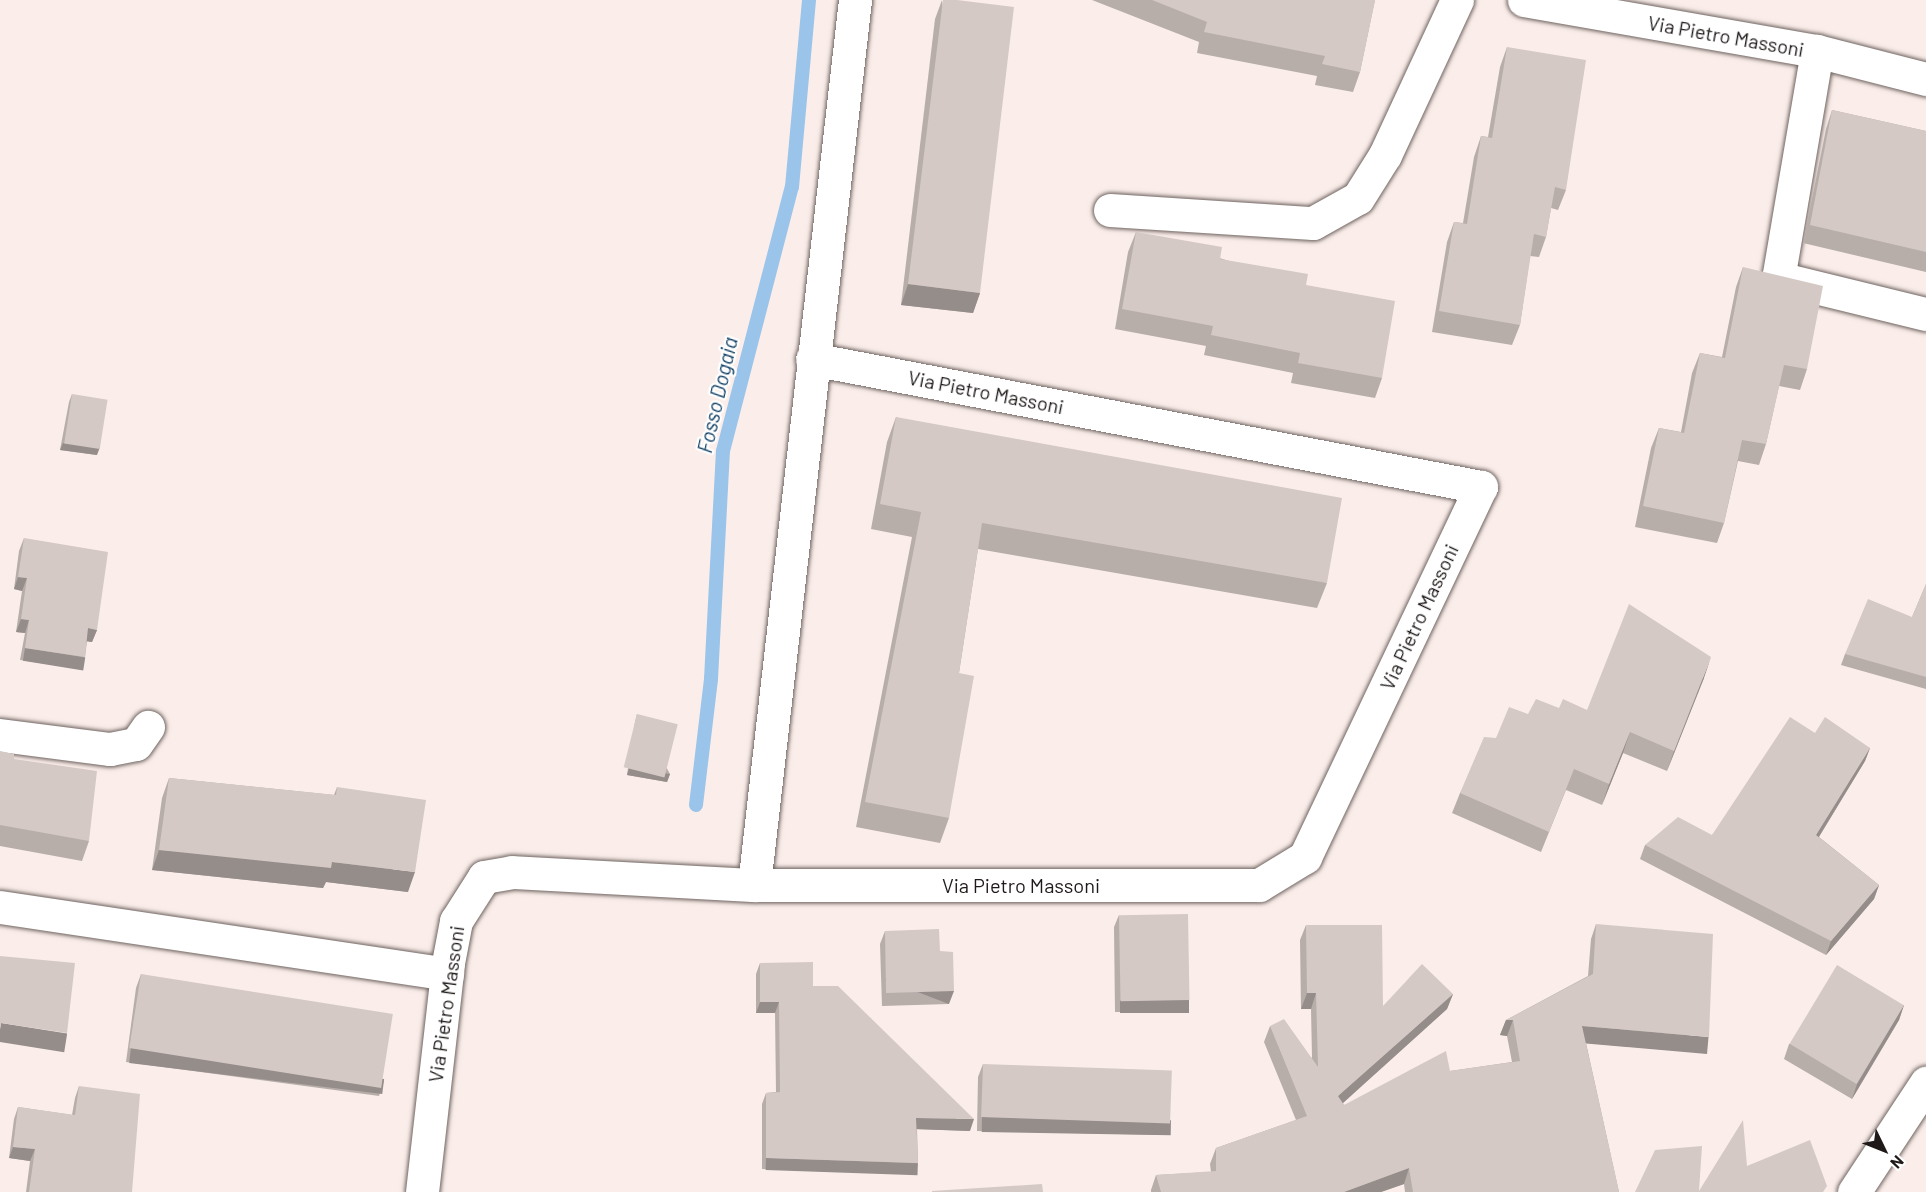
<!DOCTYPE html>
<style>
body{margin:0}
#map{position:relative;width:1926px;height:1192px;overflow:hidden;background:#fbeeea;font-family:Barlow,sans-serif}
div>[style]{position:absolute}
[style*='--x']{left:calc(var(--x)*1px);top:calc(var(--y)*1px);width:calc(var(--w)*1px);rotate:calc(var(--a)*1deg)}
.stream>*{height:14px;margin:-7px;padding:0 7px;transform-origin:7px;border-radius:7px;background:#9bc4ea}
.roads{filter:drop-shadow(0 0 2px #6e6360) drop-shadow(0 0 2px #6e6360)}
.minor>*{height:33px;margin:-16.5px;padding:0 16.5px;transform-origin:16.5px;border-radius:16.5px;background:#fff}
.wall>*{inset:0;background:#b7ada9}
.shaded-wall>*{inset:0;background:#958d8a;transform-origin:0 0}
.building>*{inset:0;background:#d5c9c5;transform-origin:0 0}
span{translate:-50% -50%;white-space:nowrap;text-align:center;line-height:1.15;-webkit-text-stroke:4.5px #fff;paint-order:stroke}
.street-label{font-size:20px;color:#1f1a19}
.water-label{font-size:21px;color:#164368;font-style:italic}
.north{position:absolute;left:1854px;top:1120px;width:60px;height:60px;-webkit-text-stroke:4px #fff;paint-order:stroke;rotate:133deg;font-size:16px;font-weight:700;line-height:24px;text-align:center;color:#1f1a19}
.north::after{content:'';display:block;margin:auto;width:21px;height:27px;background:#1f1a19;clip-path:polygon(50% 0,100% 100%,50% 72%,0 100%)}
</style>
<div id="map">
<div class="stream">
<div style="--x:696;--y:805;--w:127;--a:-83.2"></div>
<div style="--x:711;--y:679;--w:228;--a:-87"></div>
<div style="--x:723;--y:451;--w:273;--a:-75.4"></div>
<div style="--x:792;--y:187;--w:188;--a:-84.8"></div>
</div>
<div class="roads">
<div class="minor">
<div style="--x:1524;--y:0;--w:297;--a:9.9"></div>
<div style="--x:1817;--y:51;--w:113;--a:14.4"></div>
<div style="--x:1817;--y:51;--w:230;--a:99.7"></div>
<div style="--x:1778;--y:278;--w:152;--a:13.7"></div>
<div style="--x:1110;--y:210;--w:203;--a:3.7"></div>
<div style="--x:1313;--y:223;--w:51;--a:-29.1"></div>
<div style="--x:1358;--y:198;--w:51;--a:-57.9"></div>
<div style="--x:1385;--y:155;--w:171;--a:-65.1"></div>
<div style="--x:0;--y:735;--w:111;--a:7.3"></div>
<div style="--x:110;--y:749;--w:26;--a:-11"></div>
<div style="--x:136;--y:744;--w:21;--a:-55"></div>
<div style="--x:754;--y:885;--w:505;--a:0"></div>
<div style="--x:1259;--y:885;--w:54;--a:-31.3"></div>
<div style="--x:1305;--y:857;--w:410;--a:-64.6"></div>
<div style="--x:1481;--y:487;--w:681;--a:-169.17"></div>
<div style="--x:0;--y:907;--w:452;--a:8.5"></div>
<div style="--x:422;--y:1192;--w:230;--a:-83.5"></div>
<div style="--x:448;--y:963;--w:43;--a:-79.2"></div>
<div style="--x:456;--y:921;--w:52;--a:-57.5"></div>
<div style="--x:484;--y:877;--w:28;--a:-10"></div>
<div style="--x:512;--y:872;--w:242;--a:3.1"></div>
<div style="--x:754;--y:885;--w:891;--a:-83.49"></div>
<div style="--x:1854;--y:1192;--w:131;--a:-56.6"></div>
</div>
</div>
<div class="wall">
<div style="clip-path:polygon(942px 0,980px 293px,973px 313px,901px 305px,935px 19px)"></div>
<div style="clip-path:polygon(1092px 0,1375px 0,1360px 72px,1353px 92px,1315px 85px,1317px 76px,1197px 53px,1199px 42px)"></div>
<div style="clip-path:polygon(1507px 47px,1566px 190px,1558px 210px,1551px 208px,1546px 237px,1539px 257px,1530px 256px,1520px 325px,1512px 345px,1432px 332px,1447px 242px,1454px 222px,1463px 223px,1474px 157px,1481px 136px,1488px 137px,1500px 67px)"></div>
<div style="clip-path:polygon(1832px 110px,1926px 131px,1926px 272px,1803px 243px,1826px 129px)"></div>
<div style="clip-path:polygon(1136px 232px,1306px 285px,1382px 378px,1375px 398px,1291px 383px,1293px 373px,1204px 355px,1206px 346px,1115px 329px,1128px 252px)"></div>
<div style="clip-path:polygon(1743px 267px,1807px 369px,1800px 390px,1779px 386px,1766px 444px,1759px 465px,1738px 461px,1724px 523px,1717px 543px,1635px 527px,1651px 448px,1659px 428px,1681px 432px,1692px 373px,1700px 353px,1722px 357px,1736px 287px)"></div>
<div style="clip-path:polygon(72px 394px,97px 455px,60px 450px,69px 402px)"></div>
<div style="clip-path:polygon(896px 417px,1327px 583px,1317px 608px,978px 549px,959px 673px,949px 818px,940px 843px,856px 827px,912px 537px,871px 529px,887px 442px)"></div>
<div style="clip-path:polygon(24px 538px,97px 630px,92px 642px,87px 641px,85px 657px,80px 669px,20px 660px,25px 633px,16px 632px,22px 591px,14px 589px,19px 551px)"></div>
<div style="clip-path:polygon(1926px 584px,1926px 689px,1841px 665px,1845px 654px,1912px 617px)"></div>
<div style="clip-path:polygon(1704px 678px,1667px 771px,1623px 753px,1602px 805px,1566px 790px,1541px 852px,1452px 813px,1460px 793px,1496px 738px,1559px 708px,1587px 710px)"></div>
<div style="clip-path:polygon(637px 714px,670px 774px,667px 782px,627px 775px,635px 722px)"></div>
<div style="clip-path:polygon(1815px 733px,1870px 748px,1865px 761px,1819px 837px,1879px 885px,1874px 899px,1826px 955px,1640px 859px,1645px 845px,1712px 835px)"></div>
<div style="clip-path:polygon(0 751px,89px 841px,82px 861px,0 846px)"></div>
<div style="clip-path:polygon(169px 778px,334px 795px,337px 787px,408px 892px,326px 882px,323px 888px,152px 870px,162px 798px)"></div>
<div style="clip-path:polygon(1119px 915px,1185px 1012px,1115px 1012px,1114px 927px)"></div>
<div style="clip-path:polygon(1596px 924px,1704px 1053px,1586px 1043px,1619px 1192px,1405px 1192px,1404px 1184px,1381px 1192px,1151px 1192px,1151px 1190px,1156px 1175px,1211px 1172px,1210px 1164px,1216px 1148px,1296px 1120px,1264px 1042px,1270px 1026px,1312px 1058px,1311px 1009px,1301px 1009px,1300px 940px,1306px 925px,1383px 1006px,1453px 994px,1447px 1009px,1343px 1103px,1344px 1105px,1450px 1071px,1512px 1062px,1507px 1036px,1500px 1035px,1506px 1020px,1588px 976px,1591px 939px)"></div>
<div style="clip-path:polygon(885px 931px,940px 951px,949px 1004px,882px 1006px,880px 944px)"></div>
<div style="clip-path:polygon(760px 963px,813px 986px,970px 1131px,917px 1129px,918px 1163px,914px 1174px,762px 1169px,762px 1104px,766px 1093px,776px 1092px,775px 1013px,756px 1013px,756px 974px)"></div>
<div style="clip-path:polygon(141px 974px,384px 1081px,379px 1096px,126px 1062px,136px 988px)"></div>
<div style="clip-path:polygon(1904px 1005px,1899px 1020px,1852px 1099px,1784px 1059px,1789px 1044px)"></div>
<div style="clip-path:polygon(983px 1064px,1171px 1121px,1166px 1135px,977px 1131px,978px 1077px)"></div>
<div style="clip-path:polygon(79px 1086px,132px 1192px,26px 1192px,30px 1161px,9px 1158px,14px 1119px,18px 1107px,72px 1115px,75px 1098px)"></div>
</div>
<div class="shaded-wall">
<div style="clip-path:polygon(908px 284px,980px 293px,973px 313px,901px 305px)"></div>
<div style="clip-path:polygon(63px 443px,100px 447px,97px 455px,60px 450px)"></div>
<div style="clip-path:polygon(18px 577px,27px 578px,22px 591px,14px 589px)"></div>
<div style="clip-path:polygon(21px 619px,29px 620px,25px 633px,16px 632px)"></div>
<div style="clip-path:polygon(88px 628px,97px 630px,92px 642px,84px 641px)"></div>
<div style="left:25px;top:648px;width:61px;height:13px;rotate:9deg"></div>
<div style="clip-path:polygon(1711px 657px,1704px 678px,1667px 771px,1674px 751px)"></div>
<div style="clip-path:polygon(1630px 732px,1623px 753px,1602px 805px,1609px 784px)"></div>
<div style="clip-path:polygon(1870px 748px,1865px 761px,1812px 848px,1816px 835px)"></div>
<div style="clip-path:polygon(629px 768px,670px 774px,667px 782px,627px 775px)"></div>
<div style="clip-path:polygon(159px 850px,332px 862px,415px 872px,408px 892px,326px 882px,323px 888px,152px 870px)"></div>
<div style="clip-path:polygon(1879px 885px,1874px 899px,1826px 955px,1831px 941px)"></div>
<div style="left:954px;top:991px;width:14px;height:68px;rotate:111deg"></div>
<div style="clip-path:polygon(1307px 993px,1316px 993px,1311px 1009px,1301px 1009px)"></div>
<div style="clip-path:polygon(1453px 994px,1447px 1009px,1333px 1112px,1338px 1096px)"></div>
<div style="left:1120px;top:1000px;width:69px;height:13px"></div>
<div style="clip-path:polygon(760px 1002px,779px 1002px,775px 1013px,756px 1013px)"></div>
<div style="clip-path:polygon(1904px 1005px,1899px 1020px,1852px 1099px,1857px 1084px)"></div>
<div style="clip-path:polygon(1506px 1020px,1513px 1020px,1507px 1036px,1500px 1035px)"></div>
<div style="left:1px;top:1023px;width:67px;height:19px;rotate:9deg"></div>
<div style="left:1582px;top:1026px;width:127px;height:17px;rotate:5deg"></div>
<div style="left:131px;top:1048px;width:255px;height:15px;rotate:7deg"></div>
<div style="left:982px;top:1117px;width:189px;height:15px;rotate:1deg"></div>
<div style="clip-path:polygon(916px 1118px,974px 1119px,970px 1131px,912px 1129px)"></div>
<div style="clip-path:polygon(13px 1147px,35px 1149px,30px 1161px,9px 1158px)"></div>
<div style="left:766px;top:1158px;width:152px;height:12px;rotate:2deg"></div>
<div style="clip-path:polygon(1409px 1168px,1404px 1184px,1381px 1192px,1344px 1192px)"></div>
</div>
<div class="building">
<div style="clip-path:polygon(943px 0,957px 0,1014px 7px,980px 293px,908px 284px)"></div>
<div style="clip-path:polygon(1152px 0,1375px 0,1360px 72px,1322px 64px,1325px 56px,1204px 32px,1207px 22px)"></div>
<div style="clip-path:polygon(1507px 47px,1586px 60px,1566px 190px,1555px 187px,1546px 237px,1534px 234px,1520px 325px,1439px 311px,1454px 222px,1467px 224px,1481px 136px,1492px 138px)"></div>
<div style="clip-path:polygon(1832px 110px,1926px 131px,1926px 252px,1810px 225px)"></div>
<div style="clip-path:polygon(1136px 232px,1222px 247px,1220px 259px,1308px 274px,1306px 285px,1395px 301px,1382px 378px,1298px 363px,1300px 353px,1211px 335px,1213px 326px,1122px 309px)"></div>
<div style="clip-path:polygon(1743px 267px,1823px 286px,1807px 369px,1784px 365px,1766px 444px,1742px 440px,1724px 523px,1643px 506px,1659px 428px,1684px 433px,1700px 353px,1725px 358px)"></div>
<div style="left:72px;top:394px;width:36px;height:50px;rotate:9deg"></div>
<div style="clip-path:polygon(896px 417px,1342px 498px,1327px 583px,982px 523px,959px 673px,974px 676px,949px 818px,865px 802px,921px 512px,880px 504px)"></div>
<div style="clip-path:polygon(24px 538px,108px 552px,97px 630px,88px 628px,85px 657px,25px 648px,29px 620px,21px 619px,27px 578px,18px 577px)"></div>
<div style="clip-path:polygon(1926px 584px,1926px 677px,1845px 654px,1868px 599px,1912px 617px)"></div>
<div style="clip-path:polygon(1629px 604px,1711px 657px,1674px 751px,1630px 732px,1609px 784px,1574px 769px,1549px 832px,1460px 793px,1484px 737px,1496px 738px,1509px 707px,1528px 714px,1536px 699px,1559px 708px,1563px 699px,1587px 710px)"></div>
<div style="left:637px;top:714px;width:42px;height:55px;rotate:14deg"></div>
<div style="clip-path:polygon(1790px 717px,1815px 733px,1825px 717px,1870px 748px,1816px 835px,1879px 885px,1831px 941px,1645px 845px,1678px 817px,1712px 835px)"></div>
<div style="clip-path:polygon(0 751px,14px 754px,14px 759px,97px 771px,89px 841px,0 825px)"></div>
<div style="clip-path:polygon(169px 778px,336px 795px,337px 787px,426px 800px,415px 872px,332px 862px,331px 868px,159px 850px)"></div>
<div style="left:1188px;top:914px;width:86px;height:69px;rotate:89deg"></div>
<div style="clip-path:polygon(1596px 924px,1713px 934px,1709px 1037px,1582px 1026px,1619px 1192px,1413px 1192px,1409px 1168px,1344px 1192px,1161px 1192px,1156px 1175px,1216px 1171px,1216px 1148px,1307px 1116px,1270px 1026px,1284px 1019px,1318px 1067px,1316px 993px,1307px 993px,1306px 925px,1382px 925px,1383px 1006px,1422px 964px,1453px 994px,1338px 1096px,1344px 1105px,1446px 1051px,1450px 1071px,1520px 1061px,1513px 1020px,1506px 1020px,1593px 974px)"></div>
<div style="clip-path:polygon(939px 929px,940px 951px,953px 952px,954px 991px,886px 993px,885px 931px)"></div>
<div style="clip-path:polygon(0 956px,75px 963px,67px 1033px,1px 1023px,0 1029px)"></div>
<div style="clip-path:polygon(813px 962px,813px 986px,838px 986px,974px 1119px,916px 1118px,918px 1163px,766px 1158px,766px 1093px,780px 1092px,779px 1002px,760px 1002px,760px 963px)"></div>
<div style="left:1837px;top:965px;width:78px;height:92px;rotate:31deg"></div>
<div style="left:141px;top:974px;width:255px;height:75px;rotate:9deg"></div>
<div style="left:983px;top:1064px;width:189px;height:53px;rotate:2deg"></div>
<div style="clip-path:polygon(79px 1086px,140px 1094px,132px 1192px,29px 1192px,35px 1149px,13px 1147px,18px 1107px,75px 1115px)"></div>
<div style="clip-path:polygon(1743px 1120px,1747px 1166px,1810px 1140px,1827px 1186px,1823px 1192px,1635px 1192px,1655px 1150px,1702px 1146px,1699px 1191px)"></div>
<div style="clip-path:polygon(1042px 1184px,1043px 1192px,932px 1192px,932px 1191px)"></div>
</div>
<div class="street-label">
<span style="left:1726px;top:36px;rotate:10deg">Via Pietro Massoni</span>
<span style="left:986px;top:392px;rotate:11deg">Via Pietro Massoni</span>
<span style="left:1419px;top:617px;rotate:-65deg">Via Pietro Massoni</span>
<span style="left:1021px;top:885px">Via Pietro Massoni</span>
<span style="left:446px;top:1004px;rotate:-82deg">Via Pietro Massoni</span>
</div>
<div class="water-label">
<span style="left:717px;top:395px;rotate:-77deg">Fosso Dogaia</span>
</div>
<div class="north">N</div>
</div>
